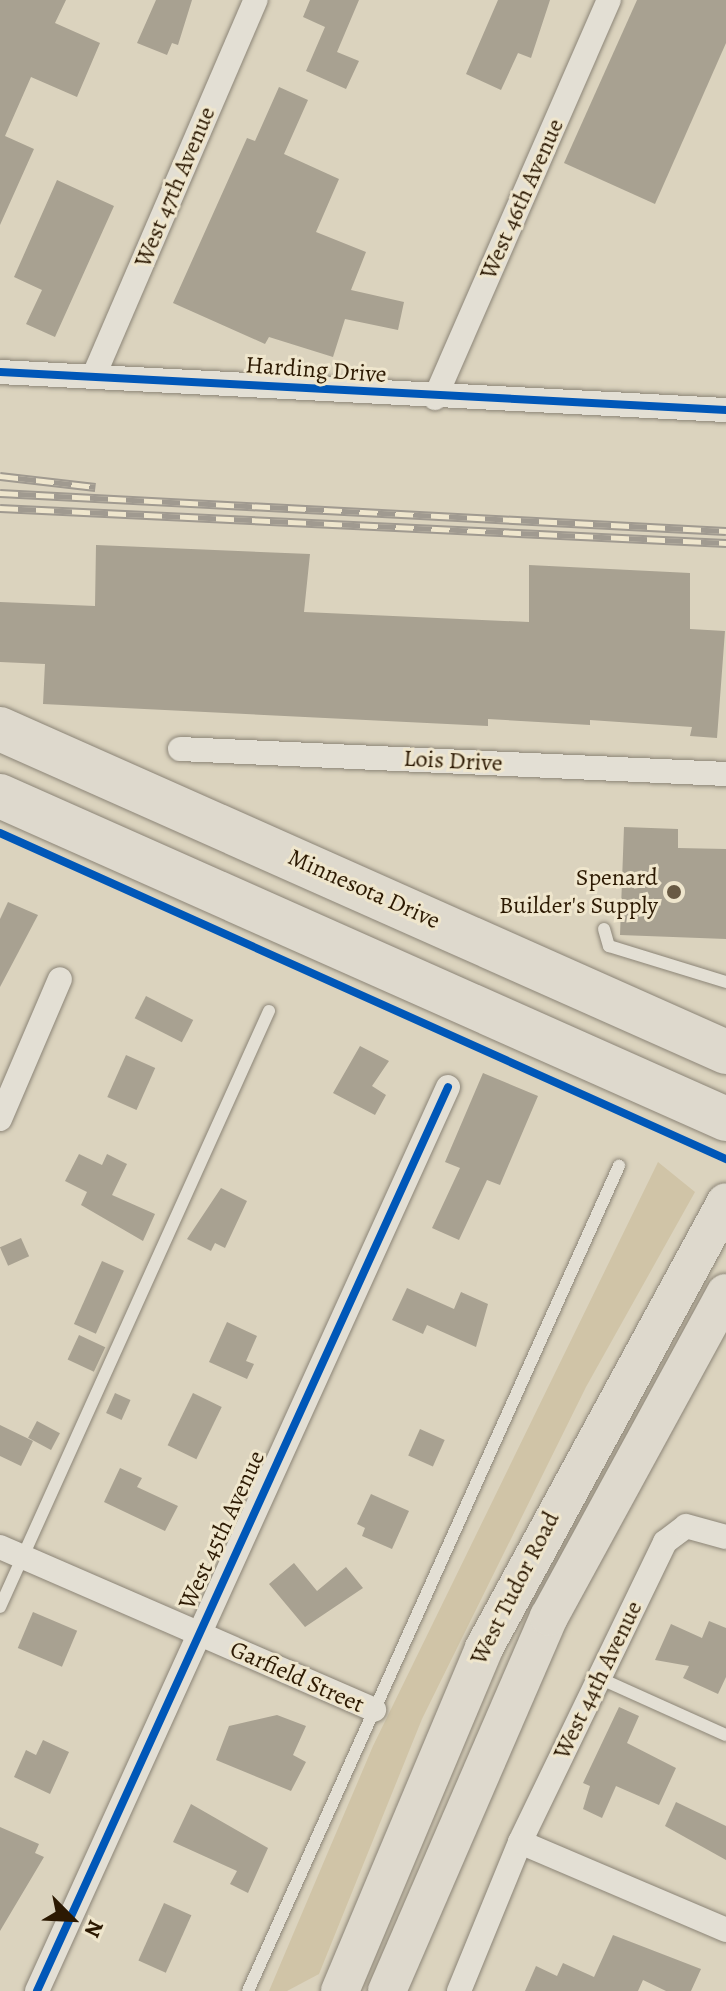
<!DOCTYPE html>
<style>
body{margin:0}
#map{position:relative;width:726px;height:1991px;overflow:hidden;background:#dbd3be;font-family:Alegreya,serif}
div>[style]{position:absolute}
[style*='--x']{left:calc(var(--x)*1px);top:calc(var(--y)*1px);width:calc(var(--w)*1px);rotate:calc(var(--a)*1deg)}
.green>*{inset:0;background:#d0c4a7}
.building>*{inset:0;background:#a8a191;transform-origin:0 0}
.roads{filter:drop-shadow(0 0 2px #8c8577) drop-shadow(0 0 2px #8c8577)}
.service>*{height:12px;margin:-6px;padding:0 6px;transform-origin:6px;border-radius:6px;background:#e3dfd4}
.minor>*{height:24px;margin:-12px;padding:0 12px;transform-origin:12px;border-radius:12px;background:#e3dfd4}
.primary>*{height:38px;margin:-19px;padding:0 19px;transform-origin:19px;border-radius:19px;background:#ded9cd}
.motorway>*{height:44px;margin:-22px;padding:0 22px;transform-origin:22px;border-radius:22px;background:#ded9cd}
.rail>*{height:9px;margin-top:-4.5px;transform-origin:0;background:repeating-linear-gradient(90deg,#efe6cd 0 18px,#a09a90 0 36px);box-sizing:border-box;border-block:2px solid #a09a90}
.cycleway>*{height:8px;margin:-4px;padding:0 4px;transform-origin:4px;border-radius:4px;background:#0057b8}
.dots>*{width:22px;height:22px;translate:-50% -50%;box-sizing:border-box;border:4px solid #efe6cd;border-radius:50%}
span{translate:-50% -50%;white-space:nowrap;text-align:center;line-height:1.15;-webkit-text-stroke:6px #efe6cd;paint-order:stroke}
.street-label{font-size:24px;color:#2c1902}
.poi-label{font-size:24px;color:#2c1902}
.right{translate:-100% -50%;text-align:right}
.north{position:absolute;left:32px;top:1879px;width:80px;height:80px;-webkit-text-stroke:6px #efe6cd;paint-order:stroke;rotate:114deg;font-size:22px;font-weight:700;line-height:32px;text-align:center;color:#2c1902}
.north::after{content:'';display:block;margin:auto;width:28px;height:36px;background:#2c1902;clip-path:polygon(50% 0,100% 100%,50% 72%,0 100%)}
</style>
<div id="map">
<div class="green">
<div style="clip-path:polygon(658px 1162px,695px 1192px,586px 1387px,422px 1719px,319px 1974px,287px 1991px,269px 1991px,373px 1746px)"></div>
</div>
<div class="building">
<div style="clip-path:polygon(0 0,66px 0,55px 23px,100px 43px,77px 97px,31px 77px,5px 136px,34px 149px,0 225px)"></div>
<div style="clip-path:polygon(156px 0,192px 0,178px 45px,172px 43px,167px 55px,137px 43px)"></div>
<div style="clip-path:polygon(310px 0,359px 0,337px 52px,359px 61px,346px 89px,306px 71px,325px 27px,303px 17px)"></div>
<div style="clip-path:polygon(498px 0,550px 0,531px 58px,518px 53px,501px 90px,466px 74px)"></div>
<div style="clip-path:polygon(637px 0,726px 0,726px 43px,655px 204px,564px 163px)"></div>
<div style="clip-path:polygon(279px 87px,308px 100px,284px 154px,339px 179px,316px 232px,366px 252px,351px 290px,404px 302px,398px 330px,345px 319px,333px 357px,269px 337px,265px 344px,173px 303px,247px 138px,255px 141px)"></div>
<div style="clip-path:polygon(57px 180px,114px 206px,55px 337px,26px 324px,42px 290px,14px 277px)"></div>
<div style="clip-path:polygon(96px 545px,310px 554px,304px 612px,529px 622px,529px 565px,690px 573px,690px 629px,725px 631px,717px 738px,690px 736px,692px 727px,590px 720px,590px 725px,488px 719px,488px 726px,43px 704px,45px 664px,0 662px,0 602px,95px 606px)"></div>
<div style="clip-path:polygon(624px 827px,678px 829px,678px 848px,726px 849px,726px 939px,620px 935px)"></div>
<div style="clip-path:polygon(8px 902px,38px 915px,0 987px,0 919px)"></div>
<div style="left:146px;top:996px;width:53px;height:25px;rotate:27deg"></div>
<div style="clip-path:polygon(360px 1046px,389px 1061px,372px 1086px,386px 1095px,375px 1115px,333px 1093px)"></div>
<div style="left:126px;top:1055px;width:32px;height:46px;rotate:24deg"></div>
<div style="clip-path:polygon(483px 1073px,538px 1096px,500px 1185px,487px 1180px,459px 1240px,432px 1228px,460px 1168px,445px 1162px)"></div>
<div style="clip-path:polygon(79px 1154px,102px 1165px,107px 1154px,127px 1164px,112px 1195px,155px 1214px,143px 1241px,81px 1205px,87px 1192px,65px 1181px)"></div>
<div style="clip-path:polygon(221px 1188px,247px 1201px,225px 1248px,215px 1243px,211px 1251px,187px 1239px)"></div>
<div style="left:21px;top:1238px;width:20px;height:23px;rotate:66deg"></div>
<div style="left:102px;top:1261px;width:24px;height:69px;rotate:24deg"></div>
<div style="clip-path:polygon(407px 1288px,454px 1309px,461px 1292px,488px 1304px,476px 1347px,427px 1325px,423px 1334px,392px 1320px)"></div>
<div style="clip-path:polygon(227px 1322px,257px 1336px,246px 1361px,254px 1364px,247px 1379px,209px 1362px)"></div>
<div style="left:79px;top:1335px;width:29px;height:27px;rotate:25deg"></div>
<div style="left:115px;top:1393px;width:17px;height:22px;rotate:24deg"></div>
<div style="left:193px;top:1393px;width:32px;height:58px;rotate:26deg"></div>
<div style="left:37px;top:1421px;width:26px;height:19px;rotate:28deg"></div>
<div style="clip-path:polygon(0 1425px,33px 1441px,21px 1466px,0 1456px)"></div>
<div style="left:420px;top:1429px;width:27px;height:29px;rotate:24deg"></div>
<div style="clip-path:polygon(120px 1468px,142px 1478px,137px 1487px,178px 1506px,165px 1531px,104px 1502px)"></div>
<div style="clip-path:polygon(371px 1494px,409px 1511px,392px 1549px,362px 1536px,365px 1528px,357px 1524px)"></div>
<div style="clip-path:polygon(294px 1563px,317px 1591px,346px 1567px,363px 1588px,305px 1627px,269px 1584px)"></div>
<div style="left:33px;top:1612px;width:48px;height:39px;rotate:23deg"></div>
<div style="clip-path:polygon(709px 1621px,726px 1628px,726px 1677px,718px 1694px,683px 1678px,689px 1666px,655px 1660px,671px 1624px,702px 1638px)"></div>
<div style="clip-path:polygon(619px 1707px,639px 1716px,627px 1743px,676px 1768px,659px 1805px,616px 1786px,602px 1818px,583px 1809px,590px 1786px,583px 1783px)"></div>
<div style="clip-path:polygon(277px 1715px,306px 1726px,293px 1755px,306px 1762px,291px 1791px,216px 1760px,229px 1726px)"></div>
<div style="clip-path:polygon(43px 1740px,69px 1752px,50px 1794px,14px 1777px,26px 1750px,36px 1755px)"></div>
<div style="clip-path:polygon(676px 1802px,726px 1826px,726px 1860px,665px 1826px)"></div>
<div style="clip-path:polygon(191px 1804px,268px 1848px,248px 1893px,230px 1884px,237px 1871px,173px 1842px)"></div>
<div style="clip-path:polygon(0 1827px,39px 1844px,35px 1853px,44px 1857px,0 1931px)"></div>
<div style="left:164px;top:1903px;width:30px;height:63px;rotate:24deg"></div>
<div style="clip-path:polygon(613px 1935px,701px 1969px,691px 1991px,666px 1991px,643px 1980px,638px 1991px,525px 1991px,536px 1966px,557px 1976px,563px 1963px,594px 1977px)"></div>
</div>
<div class="roads">
<div class="service">
<div style="--x:604;--y:929;--w:18;--a:74"></div>
<div style="--x:609;--y:946;--w:122;--a:17.1"></div>
<div style="--x:0;--y:1607;--w:654;--a:-65.71"></div>
<div style="--x:599;--y:1678;--w:139;--a:24.2"></div>
<div style="--x:248;--y:1991;--w:905;--a:-65.79"></div>
</div>
<div class="minor">
<div style="--x:0;--y:372;--w:727;--a:3"></div>
<div style="--x:95;--y:373;--w:406;--a:-66.7"></div>
<div style="--x:435;--y:398;--w:434;--a:-66.4"></div>
<div style="--x:180;--y:749;--w:547;--a:2.62"></div>
<div style="--x:0;--y:1119;--w:152;--a:-66.8"></div>
<div style="--x:0;--y:1547;--w:408;--a:23.5"></div>
<div style="--x:520;--y:1842;--w:224;--a:23.1"></div>
<div style="--x:37;--y:1991;--w:993;--a:-65.55"></div>
<div style="--x:459;--y:1991;--w:161;--a:-67.7"></div>
<div style="--x:520;--y:1842;--w:333;--a:-64.2"></div>
<div style="--x:665;--y:1542;--w:26;--a:-37"></div>
<div style="--x:686;--y:1526;--w:41;--a:15.4"></div>
</div>
<div class="primary">
<div style="--x:340;--y:1991;--w:372;--a:-67.2"></div>
<div style="--x:484;--y:1648;--w:507;--a:-61.52"></div>
<div style="--x:387;--y:1991;--w:408;--a:-66.6"></div>
<div style="--x:549;--y:1617;--w:369;--a:-61.4"></div>
</div>
<div class="motorway">
<div style="--x:0;--y:729;--w:795;--a:23.98"></div>
<div style="--x:0;--y:796;--w:795;--a:23.98"></div>
</div>
</div>
<div class="rail">
<div style="--x:0;--y:476;--w:96;--a:6.6"></div>
<div style="--x:0;--y:493;--w:727;--a:3"></div>
<div style="--x:0;--y:508;--w:727;--a:2.76"></div>
</div>
<div class="cycleway">
<div style="--x:0;--y:372;--w:727;--a:3"></div>
<div style="--x:0;--y:833;--w:796;--a:24.18"></div>
<div style="--x:37;--y:1991;--w:993;--a:-65.55"></div>
</div>
<div class="dots">
<div style="left:674px;top:892px;background:#695a44"></div>
</div>
<div class="street-label">
<span style="left:175px;top:187px;rotate:-67deg">West 47th Avenue</span>
<span style="left:522px;top:199px;rotate:-66deg">West 46th Avenue</span>
<span style="left:316px;top:370px;rotate:4deg">Harding Drive</span>
<span style="left:453px;top:761px;rotate:3deg">Lois Drive</span>
<span style="left:364px;top:889px;rotate:24deg">Minnesota Drive</span>
<span style="left:222px;top:1530px;rotate:-65deg">West 45th Avenue</span>
<span style="left:515px;top:1588px;rotate:-63deg">West Tudor Road</span>
<span style="left:297px;top:1677px;rotate:24deg">Garfield Street</span>
<span style="left:598px;top:1680px;rotate:-64deg">West 44th Avenue</span>
</div>
<div class="poi-label">
<span class="right" style="left:658px;top:892px">Spenard<br>Builder's Supply</span>
</div>
<div class="north">N</div>
</div>
